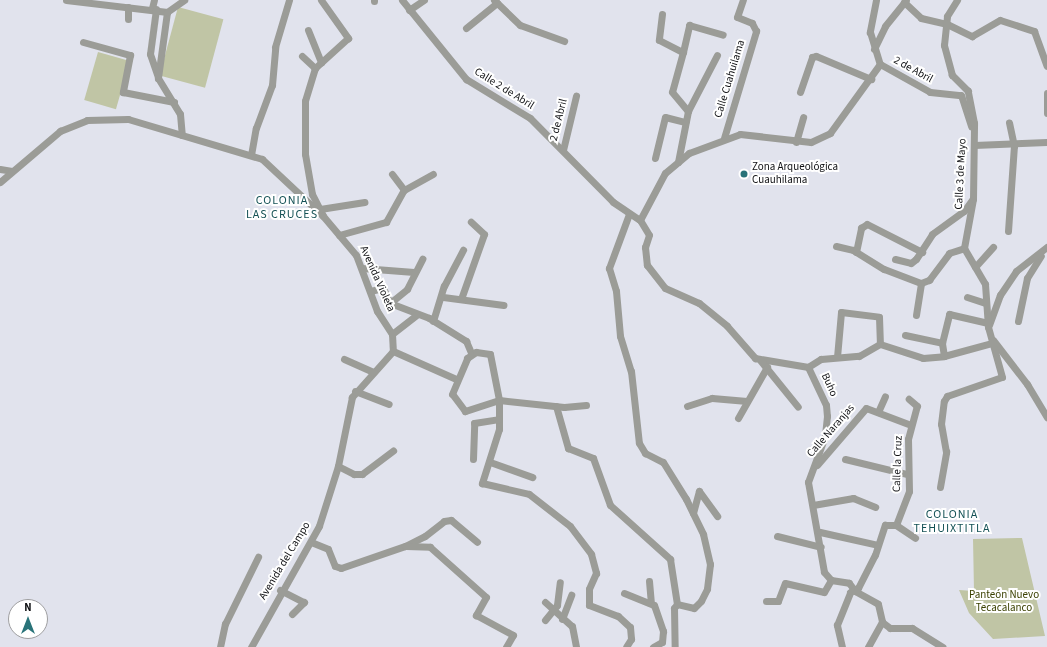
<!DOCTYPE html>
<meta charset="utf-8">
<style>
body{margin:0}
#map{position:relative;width:1047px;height:647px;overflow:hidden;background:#e1e3ed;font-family:"Source Sans 3",sans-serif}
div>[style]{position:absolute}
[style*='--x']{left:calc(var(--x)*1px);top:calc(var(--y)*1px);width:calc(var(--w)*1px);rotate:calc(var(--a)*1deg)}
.green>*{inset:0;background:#c0c5a5;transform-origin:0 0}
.minor>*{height:7px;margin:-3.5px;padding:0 3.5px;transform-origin:3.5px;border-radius:3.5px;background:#9b9c97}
.dots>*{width:11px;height:11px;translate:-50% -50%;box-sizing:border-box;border:2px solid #fff;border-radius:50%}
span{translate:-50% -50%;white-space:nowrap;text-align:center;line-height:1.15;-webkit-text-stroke:4px #fff;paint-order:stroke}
.street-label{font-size:11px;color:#0f1013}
.poi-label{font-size:11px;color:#0f1013}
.left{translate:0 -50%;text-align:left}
.park-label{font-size:11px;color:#3b4102}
.neighbourhood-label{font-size:12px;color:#145155;letter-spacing:1px}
.north{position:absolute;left:8px;top:599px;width:40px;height:40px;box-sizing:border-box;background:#fff;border:1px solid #9f9fa1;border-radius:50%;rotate:0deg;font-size:11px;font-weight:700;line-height:16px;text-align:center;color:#0f1013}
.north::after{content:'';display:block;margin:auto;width:14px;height:18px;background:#297379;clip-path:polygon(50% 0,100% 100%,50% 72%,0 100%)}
</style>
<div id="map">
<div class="green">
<div style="left:178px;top:7px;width:47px;height:71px;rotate:15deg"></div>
<div style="left:98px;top:52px;width:33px;height:50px;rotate:16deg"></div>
<div style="clip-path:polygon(1022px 538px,1045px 636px,993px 639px,969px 613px,959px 590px,974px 591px,973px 539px)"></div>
</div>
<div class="minor">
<div style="--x:66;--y:0;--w:102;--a:6.8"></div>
<div style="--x:167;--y:12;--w:67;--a:97.8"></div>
<div style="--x:158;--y:78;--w:42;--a:58.6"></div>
<div style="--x:180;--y:114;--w:21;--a:85"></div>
<div style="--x:321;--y:0;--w:47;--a:54.6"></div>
<div style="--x:348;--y:38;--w:45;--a:137.7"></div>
<div style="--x:315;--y:68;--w:34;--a:107"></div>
<div style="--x:305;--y:101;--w:53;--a:90"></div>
<div style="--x:305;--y:154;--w:41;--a:80.1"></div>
<div style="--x:312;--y:194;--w:25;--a:63"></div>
<div style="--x:402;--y:0;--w:102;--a:51"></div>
<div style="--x:466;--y:79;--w:75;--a:31.4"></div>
<div style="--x:530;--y:118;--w:118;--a:45.3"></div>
<div style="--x:613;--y:202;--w:32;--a:34"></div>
<div style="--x:640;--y:220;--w:17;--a:59"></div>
<div style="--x:649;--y:235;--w:13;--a:108"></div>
<div style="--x:645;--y:247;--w:18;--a:84"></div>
<div style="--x:647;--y:265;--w:29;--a:52"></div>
<div style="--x:665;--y:288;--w:37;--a:24"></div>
<div style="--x:699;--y:303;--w:36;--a:39"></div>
<div style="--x:727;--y:326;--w:43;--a:48.8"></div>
<div style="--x:755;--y:358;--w:54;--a:9.6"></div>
<div style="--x:808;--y:367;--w:42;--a:64.7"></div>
<div style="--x:826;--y:405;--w:11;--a:85"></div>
<div style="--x:827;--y:416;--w:20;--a:96"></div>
<div style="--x:825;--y:436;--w:49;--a:110.3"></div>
<div style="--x:808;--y:482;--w:91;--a:79.9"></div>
<div style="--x:824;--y:572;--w:11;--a:49"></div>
<div style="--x:831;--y:580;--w:18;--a:9"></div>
<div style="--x:849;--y:583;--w:10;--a:53"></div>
<div style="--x:855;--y:591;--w:26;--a:29"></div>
<div style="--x:878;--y:604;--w:18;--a:77"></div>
<div style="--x:494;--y:0;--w:36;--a:44"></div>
<div style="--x:520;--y:25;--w:47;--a:20"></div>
<div style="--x:876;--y:0;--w:33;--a:101"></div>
<div style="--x:870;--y:32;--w:34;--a:73"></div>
<div style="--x:374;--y:1;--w:1;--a:-90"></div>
<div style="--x:904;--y:2;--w:23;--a:43"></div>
<div style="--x:921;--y:18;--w:27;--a:13"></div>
<div style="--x:947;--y:24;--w:28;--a:26"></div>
<div style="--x:972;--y:36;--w:32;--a:-30"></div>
<div style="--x:1000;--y:20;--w:36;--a:18"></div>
<div style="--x:1034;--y:31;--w:37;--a:70"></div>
<div style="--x:128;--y:7;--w:12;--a:90"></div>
<div style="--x:152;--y:8;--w:8;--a:-76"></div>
<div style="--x:156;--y:9;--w:45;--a:97.6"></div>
<div style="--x:150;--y:54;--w:24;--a:71"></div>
<div style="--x:409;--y:10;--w:18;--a:-34"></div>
<div style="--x:167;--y:12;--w:21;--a:-35"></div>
<div style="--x:662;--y:14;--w:26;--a:97"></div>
<div style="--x:659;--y:40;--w:27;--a:27"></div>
<div style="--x:683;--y:52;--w:41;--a:105.4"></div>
<div style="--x:672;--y:92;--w:25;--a:50"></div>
<div style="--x:466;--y:28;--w:40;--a:-39"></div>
<div style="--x:308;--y:30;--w:35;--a:68"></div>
<div style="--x:83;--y:42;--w:49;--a:15.5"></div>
<div style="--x:130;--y:55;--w:38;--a:101"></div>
<div style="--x:123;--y:92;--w:52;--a:11.1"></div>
<div style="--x:874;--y:49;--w:25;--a:-64"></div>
<div style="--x:885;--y:26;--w:33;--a:-51"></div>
<div style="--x:683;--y:52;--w:28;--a:-77"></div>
<div style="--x:689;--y:25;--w:35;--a:16"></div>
<div style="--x:302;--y:56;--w:18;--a:43"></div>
<div style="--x:880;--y:64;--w:57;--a:29.2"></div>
<div style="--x:930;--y:92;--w:31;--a:6"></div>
<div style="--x:961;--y:95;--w:33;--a:72"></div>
<div style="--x:800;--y:92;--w:37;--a:-71"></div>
<div style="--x:812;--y:57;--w:4;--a:-14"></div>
<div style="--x:816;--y:56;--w:60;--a:22.7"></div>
<div style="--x:1047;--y:93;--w:20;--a:90"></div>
<div style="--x:724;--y:138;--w:112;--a:-73.3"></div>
<div style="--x:756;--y:31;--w:9;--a:-117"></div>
<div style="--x:752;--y:23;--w:16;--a:-158"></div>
<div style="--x:737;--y:17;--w:18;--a:-71"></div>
<div style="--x:796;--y:142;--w:26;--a:-74"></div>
<div style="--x:974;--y:145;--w:73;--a:-2.4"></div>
<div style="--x:563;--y:150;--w:56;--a:-76.5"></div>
<div style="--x:251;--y:155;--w:27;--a:-80"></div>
<div style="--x:256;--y:128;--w:46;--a:-69.6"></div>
<div style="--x:272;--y:85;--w:38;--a:-85"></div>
<div style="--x:275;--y:47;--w:49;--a:-73.4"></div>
<div style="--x:655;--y:158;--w:42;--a:-76.3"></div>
<div style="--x:665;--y:117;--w:21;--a:14"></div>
<div style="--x:678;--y:162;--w:52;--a:-78.9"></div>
<div style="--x:688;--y:111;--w:63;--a:-62.6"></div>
<div style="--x:0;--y:169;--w:12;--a:9"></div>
<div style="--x:392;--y:174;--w:20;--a:53"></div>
<div style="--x:404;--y:190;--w:33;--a:-29"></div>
<div style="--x:0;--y:182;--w:79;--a:-40.4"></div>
<div style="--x:60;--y:131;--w:29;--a:-22"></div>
<div style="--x:87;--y:120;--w:41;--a:-1.4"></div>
<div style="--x:128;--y:119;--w:140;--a:16.6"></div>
<div style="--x:262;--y:159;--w:83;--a:43.1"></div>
<div style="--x:323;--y:216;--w:51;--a:49.8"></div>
<div style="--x:356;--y:255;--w:60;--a:69.4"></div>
<div style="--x:377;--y:311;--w:27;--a:57"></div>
<div style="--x:392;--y:334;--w:17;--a:87"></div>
<div style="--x:393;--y:351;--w:62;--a:131.7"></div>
<div style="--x:352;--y:397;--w:70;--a:101.5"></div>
<div style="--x:338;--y:466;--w:63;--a:107.6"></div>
<div style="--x:319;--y:526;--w:139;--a:119.3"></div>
<div style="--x:320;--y:209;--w:45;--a:-9"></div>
<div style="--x:629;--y:214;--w:58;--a:110.3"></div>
<div style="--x:609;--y:268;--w:24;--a:73"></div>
<div style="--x:616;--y:291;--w:45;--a:84.9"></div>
<div style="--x:620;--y:336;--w:37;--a:73"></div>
<div style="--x:631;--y:371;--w:72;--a:83.7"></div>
<div style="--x:639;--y:443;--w:12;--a:59"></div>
<div style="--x:645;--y:453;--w:20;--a:27"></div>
<div style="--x:663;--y:462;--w:44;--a:58.1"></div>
<div style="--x:686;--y:499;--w:39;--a:64"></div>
<div style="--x:703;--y:534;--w:31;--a:77"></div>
<div style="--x:710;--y:564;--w:25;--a:97"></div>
<div style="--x:707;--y:589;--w:13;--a:117"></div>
<div style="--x:701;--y:601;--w:10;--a:135"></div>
<div style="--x:694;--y:608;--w:17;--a:-167"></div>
<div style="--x:677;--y:604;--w:5;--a:127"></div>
<div style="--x:674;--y:608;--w:39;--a:89"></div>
<div style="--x:640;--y:220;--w:53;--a:-62"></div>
<div style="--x:665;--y:173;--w:31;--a:-40"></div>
<div style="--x:689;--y:153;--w:54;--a:-20.4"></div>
<div style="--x:740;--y:134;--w:71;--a:6.4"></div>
<div style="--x:811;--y:142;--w:21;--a:-25"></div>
<div style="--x:830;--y:133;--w:85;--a:-54.1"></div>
<div style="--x:1008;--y:231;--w:85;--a:-86"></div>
<div style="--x:1014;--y:146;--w:24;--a:-102"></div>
<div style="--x:339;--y:235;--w:49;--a:-15.5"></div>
<div style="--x:386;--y:222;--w:37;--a:-61"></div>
<div style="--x:836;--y:246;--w:17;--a:13"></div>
<div style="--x:853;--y:250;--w:36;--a:32"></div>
<div style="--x:884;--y:269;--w:40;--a:21"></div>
<div style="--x:921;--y:283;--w:9;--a:-21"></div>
<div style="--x:929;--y:280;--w:34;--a:-53"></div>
<div style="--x:949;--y:253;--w:16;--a:-18"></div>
<div style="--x:856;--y:252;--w:25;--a:-78"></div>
<div style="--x:861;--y:228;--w:7;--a:-34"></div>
<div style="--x:867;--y:224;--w:62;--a:27"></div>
<div style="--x:895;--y:259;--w:16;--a:14"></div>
<div style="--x:911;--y:263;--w:6;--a:-39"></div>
<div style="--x:916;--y:259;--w:30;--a:-57"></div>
<div style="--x:932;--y:234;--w:39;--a:-36"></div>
<div style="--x:964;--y:211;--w:14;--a:-54"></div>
<div style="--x:975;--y:267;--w:27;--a:-48"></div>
<div style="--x:362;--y:268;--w:52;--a:4.4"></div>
<div style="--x:370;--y:291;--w:13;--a:-13"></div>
<div style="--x:383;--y:288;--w:17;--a:65"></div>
<div style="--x:390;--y:303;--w:42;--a:21"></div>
<div style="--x:429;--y:318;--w:44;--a:31.9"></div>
<div style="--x:466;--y:341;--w:13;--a:67"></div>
<div style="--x:443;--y:297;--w:61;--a:7.6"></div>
<div style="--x:967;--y:297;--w:19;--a:18"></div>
<div style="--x:461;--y:299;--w:69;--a:-70.5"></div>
<div style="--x:484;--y:234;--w:18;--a:-137"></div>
<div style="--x:390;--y:303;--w:22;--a:-39"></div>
<div style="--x:407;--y:289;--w:34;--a:-63"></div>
<div style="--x:916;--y:315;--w:32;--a:-81"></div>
<div style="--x:433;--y:321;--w:37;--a:-73"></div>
<div style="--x:444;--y:286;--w:41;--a:-62.2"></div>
<div style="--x:1018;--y:321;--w:44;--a:-78.2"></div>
<div style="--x:1027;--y:278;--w:26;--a:-58"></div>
<div style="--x:989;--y:325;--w:32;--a:-70"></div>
<div style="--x:1000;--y:295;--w:29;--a:-56"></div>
<div style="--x:1016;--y:271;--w:39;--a:-38"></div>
<div style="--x:392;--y:334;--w:31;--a:-38"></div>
<div style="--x:905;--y:335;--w:38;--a:12"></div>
<div style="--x:993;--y:340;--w:56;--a:52.3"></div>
<div style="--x:1027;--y:384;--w:39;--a:59"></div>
<div style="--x:393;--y:351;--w:69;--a:24"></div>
<div style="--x:944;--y:356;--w:50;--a:-15.2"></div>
<div style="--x:837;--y:357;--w:45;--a:-84.9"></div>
<div style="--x:841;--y:312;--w:38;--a:7"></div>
<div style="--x:879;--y:317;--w:27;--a:88"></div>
<div style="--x:344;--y:359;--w:32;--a:24"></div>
<div style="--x:760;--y:360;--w:60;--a:51"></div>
<div style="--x:808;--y:367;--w:15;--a:-32"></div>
<div style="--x:821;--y:359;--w:38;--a:-5"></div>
<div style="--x:859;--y:356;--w:24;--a:-30"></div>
<div style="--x:880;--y:344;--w:45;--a:18"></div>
<div style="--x:923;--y:358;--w:21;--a:-5"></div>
<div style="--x:944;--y:356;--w:13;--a:-99"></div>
<div style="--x:942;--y:343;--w:30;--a:-76"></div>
<div style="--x:949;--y:314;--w:40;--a:13"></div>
<div style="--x:355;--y:391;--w:36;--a:21"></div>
<div style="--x:586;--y:405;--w:22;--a:175"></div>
<div style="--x:564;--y:407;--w:65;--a:-173.9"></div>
<div style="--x:499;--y:400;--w:36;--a:162"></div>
<div style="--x:465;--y:411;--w:21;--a:-127"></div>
<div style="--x:452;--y:394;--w:39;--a:-67"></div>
<div style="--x:467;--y:358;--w:11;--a:-34"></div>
<div style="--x:476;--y:352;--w:14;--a:8"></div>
<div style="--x:490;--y:354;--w:47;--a:78.9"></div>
<div style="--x:499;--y:400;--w:29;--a:90"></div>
<div style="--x:499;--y:429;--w:57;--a:107.5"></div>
<div style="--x:482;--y:483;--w:48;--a:13.2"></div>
<div style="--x:529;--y:494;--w:52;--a:38"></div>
<div style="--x:570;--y:526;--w:35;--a:53"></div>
<div style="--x:591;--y:554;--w:20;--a:75"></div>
<div style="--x:596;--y:573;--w:17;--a:114"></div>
<div style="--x:589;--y:589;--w:16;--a:90"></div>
<div style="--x:589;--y:605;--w:31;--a:21"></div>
<div style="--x:618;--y:616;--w:16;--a:43"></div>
<div style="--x:630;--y:627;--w:12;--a:85"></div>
<div style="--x:631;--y:639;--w:9;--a:122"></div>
<div style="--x:556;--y:406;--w:44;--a:74.1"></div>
<div style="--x:568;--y:448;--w:27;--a:22"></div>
<div style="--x:593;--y:458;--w:50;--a:70.1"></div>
<div style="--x:610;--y:505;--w:81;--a:42"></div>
<div style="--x:670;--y:559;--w:46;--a:81.2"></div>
<div style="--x:687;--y:406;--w:26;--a:-18"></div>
<div style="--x:712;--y:398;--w:35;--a:5"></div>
<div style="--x:878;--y:412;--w:17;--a:-66"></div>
<div style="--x:738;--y:418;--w:59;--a:-60.4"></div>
<div style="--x:473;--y:459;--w:36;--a:-88"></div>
<div style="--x:474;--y:423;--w:25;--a:-9"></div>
<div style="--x:845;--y:459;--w:64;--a:13.6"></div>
<div style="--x:490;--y:462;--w:45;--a:19.7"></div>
<div style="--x:817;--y:465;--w:75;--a:-49.3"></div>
<div style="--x:866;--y:408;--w:48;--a:20.7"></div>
<div style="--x:338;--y:466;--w:18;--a:27"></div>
<div style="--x:354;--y:474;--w:8;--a:0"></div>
<div style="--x:362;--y:474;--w:39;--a:-37"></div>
<div style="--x:940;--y:487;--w:36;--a:-80"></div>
<div style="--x:946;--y:452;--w:28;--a:-100"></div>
<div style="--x:941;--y:424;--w:23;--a:-83"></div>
<div style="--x:944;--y:401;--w:6;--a:-59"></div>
<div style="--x:947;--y:396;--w:58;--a:-19.1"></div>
<div style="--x:1002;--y:377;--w:52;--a:-105.6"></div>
<div style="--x:988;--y:327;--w:43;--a:-94"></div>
<div style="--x:985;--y:284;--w:42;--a:-120.3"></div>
<div style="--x:964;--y:248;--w:50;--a:-79.6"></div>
<div style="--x:973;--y:199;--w:76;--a:-89.2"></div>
<div style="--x:974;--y:123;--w:33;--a:-101"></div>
<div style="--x:968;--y:91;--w:23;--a:-135"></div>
<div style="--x:952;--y:75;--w:31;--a:-105"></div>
<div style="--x:944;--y:45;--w:29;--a:-84"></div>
<div style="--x:947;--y:16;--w:19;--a:-58"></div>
<div style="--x:813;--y:505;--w:41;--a:-9.9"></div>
<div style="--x:853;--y:498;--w:24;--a:22"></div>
<div style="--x:693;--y:513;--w:23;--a:-75"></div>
<div style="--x:699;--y:491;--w:31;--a:54"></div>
<div style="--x:896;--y:525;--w:36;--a:-69"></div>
<div style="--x:909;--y:491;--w:52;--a:-91.1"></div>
<div style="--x:908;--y:439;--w:34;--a:-75"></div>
<div style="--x:917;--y:406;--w:11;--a:-139"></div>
<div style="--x:820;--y:532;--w:59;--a:12.6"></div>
<div style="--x:777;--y:536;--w:45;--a:14"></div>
<div style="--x:311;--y:542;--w:18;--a:22"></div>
<div style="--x:328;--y:549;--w:18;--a:68"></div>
<div style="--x:335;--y:566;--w:6;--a:18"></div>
<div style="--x:341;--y:568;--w:68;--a:-19"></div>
<div style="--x:405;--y:546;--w:22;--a:-27"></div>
<div style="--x:425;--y:536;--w:24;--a:-38"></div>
<div style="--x:444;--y:521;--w:7;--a:-8"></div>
<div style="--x:451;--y:520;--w:34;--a:40"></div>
<div style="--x:406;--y:546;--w:24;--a:2"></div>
<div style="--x:430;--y:547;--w:75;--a:41.8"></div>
<div style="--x:486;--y:597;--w:21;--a:119"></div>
<div style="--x:476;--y:615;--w:42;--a:28.4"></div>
<div style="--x:513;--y:635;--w:14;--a:120"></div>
<div style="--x:649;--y:581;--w:22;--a:85"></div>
<div style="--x:280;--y:590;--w:27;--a:27"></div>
<div style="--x:304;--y:602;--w:17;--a:135"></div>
<div style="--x:624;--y:593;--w:32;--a:22"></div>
<div style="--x:654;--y:605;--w:28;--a:71"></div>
<div style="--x:663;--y:631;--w:11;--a:95"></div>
<div style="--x:766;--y:601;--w:12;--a:0"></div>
<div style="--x:778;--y:601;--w:19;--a:-69"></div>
<div style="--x:785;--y:583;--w:40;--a:13"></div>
<div style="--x:824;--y:592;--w:14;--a:-60"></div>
<div style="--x:545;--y:602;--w:36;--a:42"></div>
<div style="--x:572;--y:626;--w:21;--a:79"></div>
<div style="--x:562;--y:619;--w:26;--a:-69"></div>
<div style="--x:545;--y:620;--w:19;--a:-51"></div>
<div style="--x:557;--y:605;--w:23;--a:-83"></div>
<div style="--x:882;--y:622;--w:10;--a:37"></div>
<div style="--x:890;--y:628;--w:22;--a:0"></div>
<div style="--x:912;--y:628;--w:36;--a:32"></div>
<div style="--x:220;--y:647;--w:24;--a:-78"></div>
<div style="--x:225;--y:624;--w:75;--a:-63.8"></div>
<div style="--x:653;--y:647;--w:10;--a:-29"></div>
<div style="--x:842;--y:647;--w:23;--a:-103"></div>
<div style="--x:837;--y:625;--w:35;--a:-68"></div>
<div style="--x:850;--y:592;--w:9;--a:-27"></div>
<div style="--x:858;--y:588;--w:37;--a:-63"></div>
<div style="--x:875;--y:555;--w:32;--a:-72"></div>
<div style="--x:885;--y:525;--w:11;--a:0"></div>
<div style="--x:896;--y:525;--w:23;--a:34"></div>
<div style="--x:868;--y:647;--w:29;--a:-61"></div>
</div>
<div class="dots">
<div style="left:744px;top:174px;background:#297379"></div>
</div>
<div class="street-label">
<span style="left:913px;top:70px;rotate:29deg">2 de Abril</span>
<span style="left:730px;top:79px;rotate:-73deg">Calle Cuahuilama</span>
<span style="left:504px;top:89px;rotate:32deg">Calle 2 de Abril</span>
<span style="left:559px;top:120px;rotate:-76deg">2 de Abril</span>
<span style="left:961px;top:174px;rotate:-87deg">Calle 3 de Mayo</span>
<span style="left:377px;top:279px;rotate:66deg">Avenida Violeta</span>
<span style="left:829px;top:385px;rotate:66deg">Buho</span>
<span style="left:831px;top:431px;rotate:-49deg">Calle Naranjas</span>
<span style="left:898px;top:464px;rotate:-88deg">Calle la Cruz</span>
<span style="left:285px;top:561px;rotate:-59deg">Avenida del Campo</span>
</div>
<div class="poi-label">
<span class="left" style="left:752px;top:174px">Zona Arqueológica<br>Cuauhilama</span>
</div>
<div class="park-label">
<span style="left:1004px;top:602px">Panteón Nuevo<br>Tecacalanco</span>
</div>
<div class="neighbourhood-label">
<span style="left:282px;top:208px">COLONIA<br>LAS CRUCES</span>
<span style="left:952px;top:522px">COLONIA<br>TEHUIXTITLA</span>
</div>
<div class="north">N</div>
</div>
